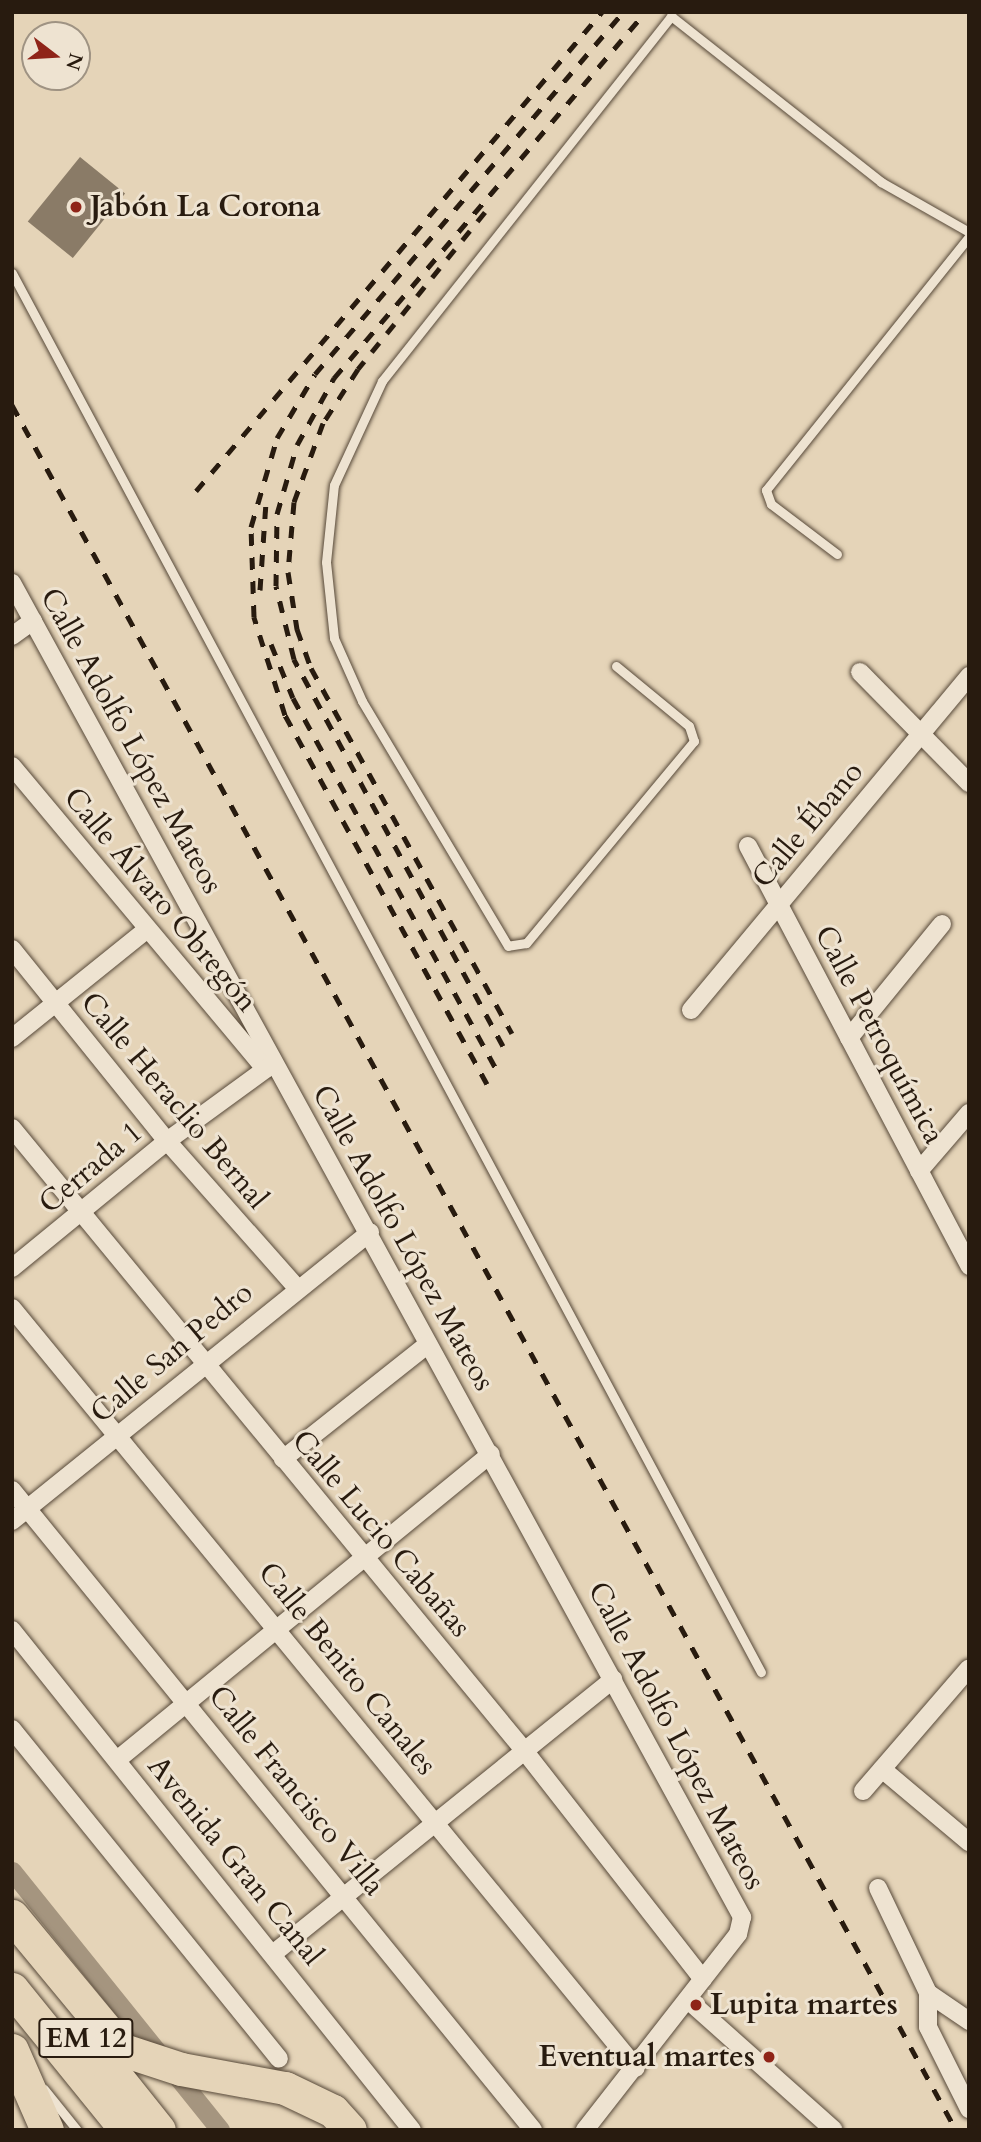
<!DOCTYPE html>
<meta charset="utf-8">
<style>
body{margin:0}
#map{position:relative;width:981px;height:2142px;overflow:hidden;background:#e5d4b8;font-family:Cardo,serif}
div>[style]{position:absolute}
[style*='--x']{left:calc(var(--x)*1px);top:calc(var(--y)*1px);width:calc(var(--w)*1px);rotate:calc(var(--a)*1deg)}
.canal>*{height:19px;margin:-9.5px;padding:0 9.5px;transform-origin:9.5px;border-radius:9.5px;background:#a5957f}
.building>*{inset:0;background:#8a7b67;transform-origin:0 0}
.roads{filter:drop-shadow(0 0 2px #574939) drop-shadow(0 0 2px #574939)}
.lane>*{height:9px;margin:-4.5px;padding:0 4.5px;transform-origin:4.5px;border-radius:4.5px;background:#eee3d1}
.street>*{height:18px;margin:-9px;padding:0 9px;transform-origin:9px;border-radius:9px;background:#eee3d1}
.highway>*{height:33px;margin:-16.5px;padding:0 16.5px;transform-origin:16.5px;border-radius:16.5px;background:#e5d4b8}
.rail>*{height:5px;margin-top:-2.5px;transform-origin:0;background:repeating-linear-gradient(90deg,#281b0f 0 12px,transparent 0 24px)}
.dots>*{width:19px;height:19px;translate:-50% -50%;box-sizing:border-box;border:4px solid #eee3d1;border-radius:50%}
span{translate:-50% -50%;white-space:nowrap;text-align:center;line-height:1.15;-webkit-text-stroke:6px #eee3d1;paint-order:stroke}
.shield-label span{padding:2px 5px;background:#eee3d1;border:2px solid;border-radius:5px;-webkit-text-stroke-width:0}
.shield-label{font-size:28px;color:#281b0f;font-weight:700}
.poi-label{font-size:30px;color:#281b0f;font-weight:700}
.left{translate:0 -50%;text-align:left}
.right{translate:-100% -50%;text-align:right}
.street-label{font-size:30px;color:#281b0f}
.frame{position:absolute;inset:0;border:14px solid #281b0f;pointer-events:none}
.north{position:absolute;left:21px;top:21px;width:70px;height:70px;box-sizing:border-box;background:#eee3d1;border:2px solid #9f9383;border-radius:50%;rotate:107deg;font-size:19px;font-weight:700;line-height:28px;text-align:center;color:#281b0f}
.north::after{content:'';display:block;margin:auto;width:24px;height:32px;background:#8f2418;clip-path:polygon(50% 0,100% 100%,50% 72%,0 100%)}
</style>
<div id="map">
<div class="canal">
<div style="--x:12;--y:1871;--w:332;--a:51.2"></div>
</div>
<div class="building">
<div style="left:80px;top:157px;width:58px;height:83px;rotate:39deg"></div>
</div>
<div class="roads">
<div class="lane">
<div style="--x:12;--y:273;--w:1587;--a:61.84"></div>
<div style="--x:837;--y:554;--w:83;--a:-142.9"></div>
<div style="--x:771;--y:504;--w:15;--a:-110"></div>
<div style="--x:766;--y:490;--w:324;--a:-51.3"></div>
<div style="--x:616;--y:666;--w:94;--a:39.4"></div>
<div style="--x:689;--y:726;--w:16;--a:72"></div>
<div style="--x:694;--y:741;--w:263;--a:129.7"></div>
<div style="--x:526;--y:943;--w:18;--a:171"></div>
<div style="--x:508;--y:946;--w:285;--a:-120.8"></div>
<div style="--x:362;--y:701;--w:69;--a:-114"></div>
<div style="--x:334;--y:638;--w:76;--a:-96"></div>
<div style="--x:326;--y:562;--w:77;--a:-84.1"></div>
<div style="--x:334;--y:485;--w:115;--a:-65.2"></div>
<div style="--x:382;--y:381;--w:466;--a:-51.6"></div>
<div style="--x:671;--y:16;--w:268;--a:38.3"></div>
<div style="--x:881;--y:182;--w:101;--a:29.6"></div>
<div style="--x:44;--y:2089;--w:53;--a:51.2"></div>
</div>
<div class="street">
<div style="--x:12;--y:583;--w:1521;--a:61.31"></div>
<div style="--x:742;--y:1917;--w:17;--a:103"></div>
<div style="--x:738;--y:1934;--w:249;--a:128"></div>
<div style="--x:12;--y:636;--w:26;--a:-36"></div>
<div style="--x:860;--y:672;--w:156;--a:45.5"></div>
<div style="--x:12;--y:766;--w:395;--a:50.1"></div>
<div style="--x:748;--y:846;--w:475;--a:62.2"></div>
<div style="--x:12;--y:949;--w:247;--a:51.1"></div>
<div style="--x:167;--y:1141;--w:195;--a:48.5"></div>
<div style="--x:691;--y:1010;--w:435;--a:-50.2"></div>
<div style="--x:12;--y:1038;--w:171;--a:-38.8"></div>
<div style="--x:849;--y:1038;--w:147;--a:-50.8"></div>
<div style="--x:12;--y:1128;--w:804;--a:50.55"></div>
<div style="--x:523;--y:1749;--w:292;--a:52"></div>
<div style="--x:919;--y:1171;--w:77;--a:-49.2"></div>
<div style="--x:12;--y:1268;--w:200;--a:-39.3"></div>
<div style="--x:167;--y:1141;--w:132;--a:-36.1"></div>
<div style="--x:12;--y:1308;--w:983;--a:50.61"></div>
<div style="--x:283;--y:1459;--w:185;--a:-38.4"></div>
<div style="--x:12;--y:1490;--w:825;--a:50.85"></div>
<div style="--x:12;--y:1521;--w:460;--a:-38.9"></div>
<div style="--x:12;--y:1630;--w:640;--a:51.34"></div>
<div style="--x:12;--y:1729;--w:424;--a:51"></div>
<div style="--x:117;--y:1760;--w:483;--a:-39.3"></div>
<div style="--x:882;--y:1769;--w:114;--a:40"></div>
<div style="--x:863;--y:1791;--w:162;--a:-49.2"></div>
<div style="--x:878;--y:1888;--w:116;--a:64.5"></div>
<div style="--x:928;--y:1993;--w:34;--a:90"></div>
<div style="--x:928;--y:2027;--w:92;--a:63.4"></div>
<div style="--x:274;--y:1953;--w:436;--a:-38.9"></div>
<div style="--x:928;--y:1993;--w:50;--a:34.3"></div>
<div style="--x:688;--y:2000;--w:195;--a:41.7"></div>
</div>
<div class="highway">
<div style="--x:12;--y:1916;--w:174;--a:50.4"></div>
<div style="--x:123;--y:2050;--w:61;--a:18.1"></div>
<div style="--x:181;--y:2069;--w:106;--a:10.4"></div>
<div style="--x:285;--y:2088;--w:53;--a:25.6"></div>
<div style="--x:333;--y:2111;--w:25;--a:48"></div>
<div style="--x:12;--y:1989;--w:181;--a:51"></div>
<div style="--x:84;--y:2036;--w:120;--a:51.4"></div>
<div style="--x:12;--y:2050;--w:87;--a:66.4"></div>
</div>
</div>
<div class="rail">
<div style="--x:485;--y:212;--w:202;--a:129"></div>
<div style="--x:358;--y:369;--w:64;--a:122.9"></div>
<div style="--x:323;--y:423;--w:84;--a:110.2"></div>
<div style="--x:294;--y:502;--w:70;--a:94.9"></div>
<div style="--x:288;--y:572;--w:58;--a:81"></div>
<div style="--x:297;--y:629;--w:41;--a:70.3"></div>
<div style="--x:311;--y:668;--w:417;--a:61.2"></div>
<div style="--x:12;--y:405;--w:1966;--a:61.31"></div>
<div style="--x:196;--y:491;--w:628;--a:-49.72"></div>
<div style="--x:260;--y:590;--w:87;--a:-86.1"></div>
<div style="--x:271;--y:644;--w:58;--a:67.8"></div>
<div style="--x:293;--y:698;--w:425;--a:61.3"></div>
<div style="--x:503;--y:1046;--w:440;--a:-118.4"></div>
<div style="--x:294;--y:659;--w:75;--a:-103.9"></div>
<div style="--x:276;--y:586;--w:72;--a:-89.2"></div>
<div style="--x:277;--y:514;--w:72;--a:-73.8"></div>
<div style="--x:297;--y:445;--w:77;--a:-61.1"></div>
<div style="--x:334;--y:378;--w:480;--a:-49.6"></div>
<div style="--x:487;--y:1084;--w:421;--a:-118.7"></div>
<div style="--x:285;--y:715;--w:103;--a:-107.6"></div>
<div style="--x:254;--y:617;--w:90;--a:-91.9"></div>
<div style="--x:251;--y:527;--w:93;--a:-73.7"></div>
<div style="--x:277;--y:438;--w:74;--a:-59.3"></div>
<div style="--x:315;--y:374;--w:475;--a:-49.6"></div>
</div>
<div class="dots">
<div style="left:76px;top:207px;background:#8f2418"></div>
<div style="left:696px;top:2005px;background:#8f2418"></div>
<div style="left:769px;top:2057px;background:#8f2418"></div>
</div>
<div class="shield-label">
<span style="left:86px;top:2038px">EM 12</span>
</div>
<div class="poi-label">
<span class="left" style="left:90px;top:207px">Jabón La Corona</span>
<span class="left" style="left:710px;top:2005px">Lupita martes</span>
<span class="right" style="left:755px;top:2057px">Eventual martes</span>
</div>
<div class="street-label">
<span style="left:131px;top:741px;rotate:61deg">Calle Adolfo López Mateos</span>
<span style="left:808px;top:825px;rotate:-50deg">Calle Ébano</span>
<span style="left:160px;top:900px;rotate:50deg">Calle Álvaro Obregón</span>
<span style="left:879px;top:1035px;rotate:62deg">Calle Petroquímica</span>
<span style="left:174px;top:1101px;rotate:50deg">Calle Heraclio Bernal</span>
<span style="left:91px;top:1168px;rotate:-40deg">Cerrada 1</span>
<span style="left:403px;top:1238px;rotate:61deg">Calle Adolfo López Mateos</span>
<span style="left:172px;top:1353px;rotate:-40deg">Calle San Pedro</span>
<span style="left:381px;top:1534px;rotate:50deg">Calle Lucio Cabañas</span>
<span style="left:347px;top:1669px;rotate:51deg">Calle Benito Canales</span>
<span style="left:676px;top:1736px;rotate:62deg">Calle Adolfo López Mateos</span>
<span style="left:296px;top:1791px;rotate:51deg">Calle Francisco Villa</span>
<span style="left:235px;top:1861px;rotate:51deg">Avenida Gran Canal</span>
</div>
<div class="frame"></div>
<div class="north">N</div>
</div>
